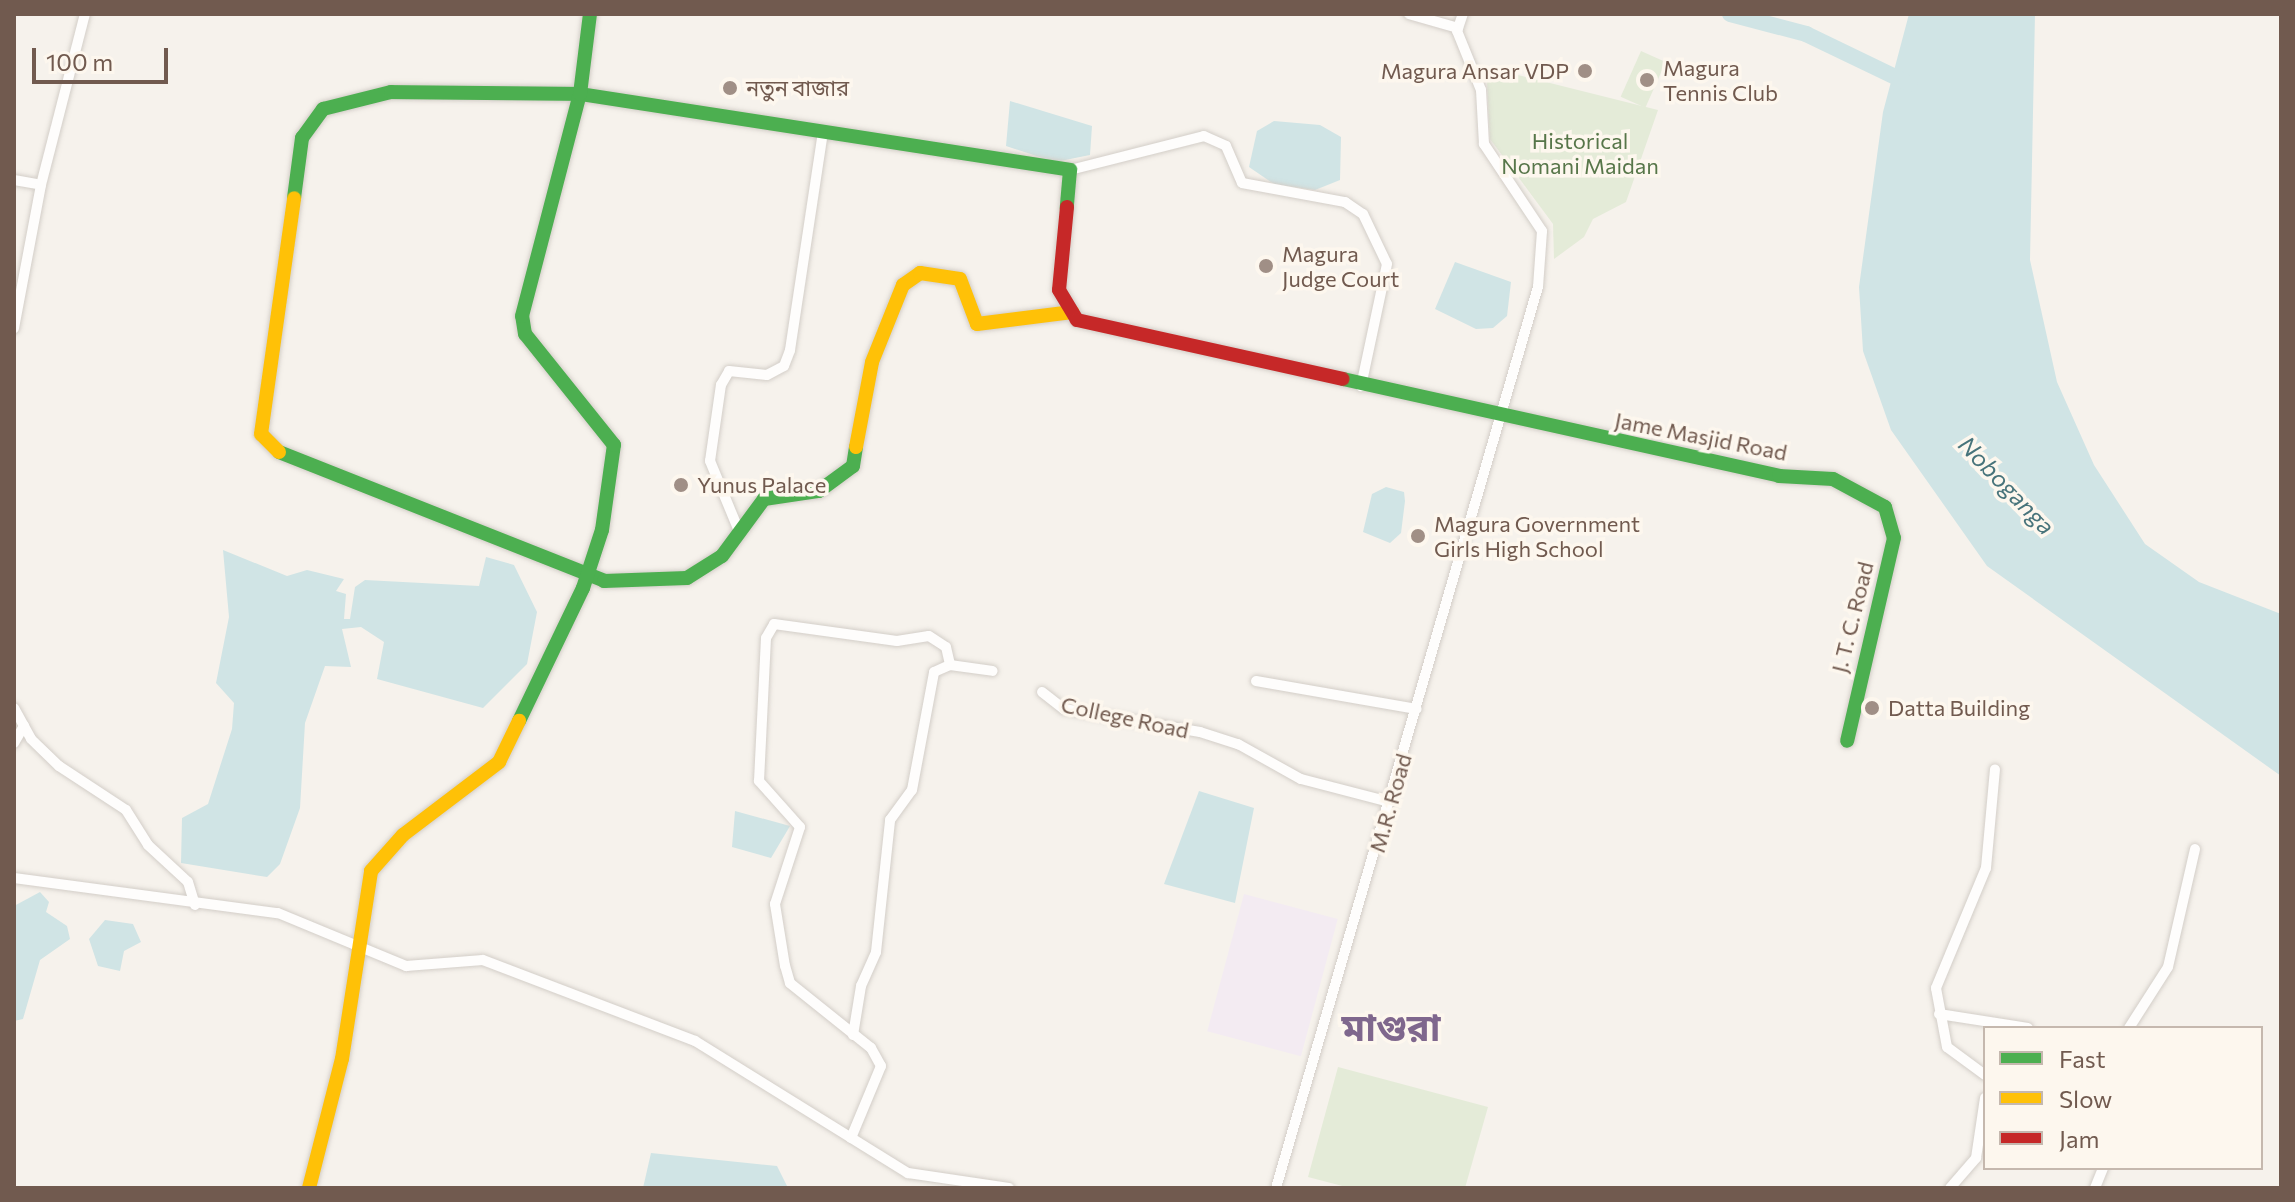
<!DOCTYPE html>
<meta charset="utf-8">
<style>
body{margin:0}
#map{position:relative;width:2295px;height:1202px;overflow:hidden;background:#f6f2ec;font-family:Commissioner,"Noto Sans Bengali",sans-serif}
div>[style]{position:absolute}
[style*='--x']{left:calc(var(--x)*1px);top:calc(var(--y)*1px);width:calc(var(--w)*1px);rotate:calc(var(--a)*1deg)}
.education>*{inset:0;background:#f3ebf2;transform-origin:0 0}
.green>*{inset:0;background:#e4ebd8;transform-origin:0 0}
.water>*{inset:0;background:#d0e4e5}
.river>*{height:16px;margin:-8px;padding:0 8px;transform-origin:8px;border-radius:8px;background:#d0e4e5}
.roads{filter:drop-shadow(0 0 2px #d3cec8) drop-shadow(0 0 2px #d3cec8)}
.street>*{height:10px;margin:-5px;padding:0 5px;transform-origin:5px;border-radius:5px;background:#fefdfc}
.fast>*{height:14px;margin:-7px;padding:0 7px;transform-origin:7px;border-radius:7px;background:#4caf50}
.slow>*{height:14px;margin:-7px;padding:0 7px;transform-origin:7px;border-radius:7px;background:#ffc107}
.jam>*{height:14px;margin:-7px;padding:0 7px;transform-origin:7px;border-radius:7px;background:#c62828}
.dots>*{width:22px;height:22px;translate:-50% -50%;box-sizing:border-box;border:4px solid #fdf7ee;border-radius:50%}
span{translate:-50% -50%;white-space:nowrap;text-align:center;line-height:1.15;-webkit-text-stroke:7px #fdf7ee;paint-order:stroke}
.poi-label{font-size:22px;color:#715a4f}
.left{translate:0 -50%;text-align:left}
.right{translate:-100% -50%;text-align:right}
.park-label{font-size:22px;color:#577649}
.street-label{font-size:22px;color:#715a4f}
.water-label{font-size:24px;color:#48747b;font-style:italic}
.town-label{font-size:38px;color:#7f678d;font-weight:700}
.frame{position:absolute;inset:0;border:16px solid #715a4f;pointer-events:none}
.legend{position:absolute;left:1983px;top:1026px;width:280px;height:144px;box-sizing:border-box;background:#fdf7ee;border:2px solid #c5b8ae;margin:0;padding:10px 14px;list-style:none;font-size:24px;color:#715a4f}
.legend li{display:flex;align-items:center;gap:16px;height:40px}
.legend b{width:40px;border:2px solid #c5b8ae}
.scale{position:absolute;left:32px;top:48px;width:136px;height:36px;box-sizing:border-box;border:4px solid #715a4f;border-top:0;padding-left:10px;font-size:24px;line-height:28px;white-space:nowrap;color:#715a4f;-webkit-text-stroke:6px #fdf7ee;paint-order:stroke}
</style>
<div id="map">
<div class="education">
<div style="left:1244px;top:894px;width:97px;height:142px;rotate:15deg"></div>
</div>
<div class="green">
<div style="left:1641px;top:51px;width:27px;height:50px;rotate:24deg"></div>
<div style="clip-path:polygon(1510px 73px,1658px 110px,1626px 202px,1593px 219px,1584px 237px,1554px 259px,1553px 224px,1490px 139px,1487px 82px)"></div>
<div style="clip-path:polygon(1338px 1067px,1488px 1107px,1465px 1188px,1350px 1188px,1308px 1177px)"></div>
</div>
<div class="water">
<div style="clip-path:polygon(1909px 14px,2035px 14px,2030px 260px,2057px 382px,2094px 465px,2145px 544px,2199px 582px,2281px 614px,2281px 776px,1987px 566px,1891px 430px,1863px 351px,1859px 287px,1883px 112px)"></div>
<div style="clip-path:polygon(1010px 101px,1092px 126px,1090px 155px,1055px 162px,1006px 146px)"></div>
<div style="clip-path:polygon(1274px 121px,1320px 125px,1341px 137px,1340px 180px,1315px 190px,1274px 184px,1249px 167px,1257px 131px)"></div>
<div style="clip-path:polygon(1455px 262px,1511px 282px,1507px 316px,1493px 328px,1476px 329px,1435px 309px)"></div>
<div style="clip-path:polygon(1386px 487px,1404px 492px,1405px 501px,1401px 533px,1390px 543px,1363px 532px,1372px 494px)"></div>
<div style="clip-path:polygon(223px 550px,287px 576px,307px 570px,344px 579px,336px 591px,346px 594px,344px 619px,350px 619px,355px 587px,365px 580px,479px 586px,486px 557px,514px 565px,537px 612px,527px 664px,483px 708px,377px 679px,384px 642px,361px 627px,342px 629px,351px 667px,325px 666px,305px 723px,300px 808px,280px 864px,267px 877px,181px 863px,182px 818px,208px 804px,232px 729px,234px 703px,216px 683px,229px 617px)"></div>
<div style="clip-path:polygon(1199px 791px,1254px 808px,1235px 903px,1164px 884px)"></div>
<div style="clip-path:polygon(735px 811px,790px 826px,771px 858px,732px 847px)"></div>
<div style="clip-path:polygon(40px 892px,49px 902px,46px 912px,67px 926px,70px 939px,40px 960px,23px 1019px,14px 1021px,14px 906px)"></div>
<div style="clip-path:polygon(105px 920px,133px 924px,141px 942px,124px 951px,120px 971px,98px 966px,89px 939px)"></div>
<div style="clip-path:polygon(651px 1153px,777px 1166px,788px 1188px,643px 1188px)"></div>
</div>
<div class="river">
<div style="--x:1730;--y:14;--w:79;--a:14.7"></div>
<div style="--x:1806;--y:34;--w:115;--a:25.7"></div>
</div>
<div class="roads">
<div class="street">
<div style="--x:1409;--y:14;--w:51;--a:15.9"></div>
<div style="--x:1070;--y:170;--w:138;--a:-14.2"></div>
<div style="--x:1204;--y:136;--w:24;--a:24"></div>
<div style="--x:1226;--y:146;--w:40;--a:66.6"></div>
<div style="--x:1242;--y:183;--w:105;--a:10.5"></div>
<div style="--x:1345;--y:202;--w:22;--a:34"></div>
<div style="--x:1363;--y:214;--w:55;--a:64.4"></div>
<div style="--x:1387;--y:264;--w:125;--a:102"></div>
<div style="--x:14;--y:180;--w:27;--a:10"></div>
<div style="--x:41;--y:185;--w:146;--a:100.7"></div>
<div style="--x:41;--y:185;--w:177;--a:-75.6"></div>
<div style="--x:739;--y:531;--w:76;--a:-112.5"></div>
<div style="--x:710;--y:461;--w:77;--a:-81.8"></div>
<div style="--x:721;--y:385;--w:16;--a:-60"></div>
<div style="--x:729;--y:371;--w:38;--a:6"></div>
<div style="--x:767;--y:375;--w:19;--a:-28"></div>
<div style="--x:784;--y:366;--w:17;--a:-69"></div>
<div style="--x:790;--y:350;--w:220;--a:-81.4"></div>
<div style="--x:1256;--y:681;--w:163;--a:9.9"></div>
<div style="--x:1042;--y:692;--w:28;--a:38"></div>
<div style="--x:1064;--y:709;--w:138;--a:9.6"></div>
<div style="--x:1200;--y:732;--w:40;--a:18"></div>
<div style="--x:1238;--y:744;--w:72;--a:29.1"></div>
<div style="--x:1301;--y:779;--w:92;--a:14.5"></div>
<div style="--x:14;--y:708;--w:35;--a:61"></div>
<div style="--x:31;--y:739;--w:39;--a:44"></div>
<div style="--x:59;--y:766;--w:80;--a:33.3"></div>
<div style="--x:126;--y:810;--w:41;--a:57.8"></div>
<div style="--x:148;--y:845;--w:54;--a:42.8"></div>
<div style="--x:188;--y:882;--w:24;--a:73"></div>
<div style="--x:14;--y:743;--w:20;--a:-60"></div>
<div style="--x:14;--y:878;--w:266;--a:7.6"></div>
<div style="--x:278;--y:913;--w:139;--a:22.5"></div>
<div style="--x:406;--y:966;--w:77;--a:-4.5"></div>
<div style="--x:483;--y:960;--w:227;--a:20.9"></div>
<div style="--x:695;--y:1041;--w:251;--a:31.8"></div>
<div style="--x:908;--y:1173;--w:102;--a:8.4"></div>
<div style="--x:1939;--y:1014;--w:90;--a:8.9"></div>
<div style="--x:2129;--y:1028;--w:72;--a:-57.4"></div>
<div style="--x:2168;--y:967;--w:121;--a:-77.1"></div>
<div style="--x:853;--y:1035;--w:50;--a:-80.7"></div>
<div style="--x:861;--y:986;--w:37;--a:-66"></div>
<div style="--x:876;--y:952;--w:133;--a:-83.9"></div>
<div style="--x:890;--y:820;--w:37;--a:-54"></div>
<div style="--x:912;--y:790;--w:120;--a:-79.4"></div>
<div style="--x:934;--y:672;--w:17;--a:-24"></div>
<div style="--x:1985;--y:1075;--w:47;--a:-143.6"></div>
<div style="--x:1947;--y:1047;--w:60;--a:-100.6"></div>
<div style="--x:1936;--y:988;--w:130;--a:-67.4"></div>
<div style="--x:1986;--y:868;--w:99;--a:-84.8"></div>
<div style="--x:851;--y:1138;--w:78;--a:-67.4"></div>
<div style="--x:881;--y:1066;--w:21;--a:-119"></div>
<div style="--x:871;--y:1048;--w:104;--a:-141.3"></div>
<div style="--x:790;--y:983;--w:18;--a:-106"></div>
<div style="--x:785;--y:966;--w:63;--a:-99.2"></div>
<div style="--x:775;--y:904;--w:81;--a:-72"></div>
<div style="--x:800;--y:827;--w:62;--a:-131.7"></div>
<div style="--x:759;--y:781;--w:143;--a:-87.2"></div>
<div style="--x:766;--y:638;--w:16;--a:-60"></div>
<div style="--x:774;--y:624;--w:124;--a:7.9"></div>
<div style="--x:897;--y:641;--w:32;--a:-9"></div>
<div style="--x:929;--y:636;--w:20;--a:33"></div>
<div style="--x:946;--y:647;--w:18;--a:77"></div>
<div style="--x:950;--y:665;--w:43;--a:7.9"></div>
<div style="--x:1276;--y:1188;--w:938;--a:-73.79"></div>
<div style="--x:1538;--y:287;--w:56;--a:-85.9"></div>
<div style="--x:1542;--y:231;--w:105;--a:-123.7"></div>
<div style="--x:1484;--y:144;--w:54;--a:-93.2"></div>
<div style="--x:1481;--y:90;--w:64;--a:-112.1"></div>
<div style="--x:1457;--y:31;--w:18;--a:-71"></div>
<div style="--x:1950;--y:1188;--w:40;--a:-49"></div>
<div style="--x:1976;--y:1158;--w:61;--a:-81.5"></div>
<div style="--x:2095;--y:1188;--w:22;--a:-68"></div>
</div>
<div class="fast">
<div style="--x:294;--y:198;--w:61;--a:-82.4"></div>
<div style="--x:302;--y:138;--w:36;--a:-54"></div>
<div style="--x:323;--y:109;--w:70;--a:-14"></div>
<div style="--x:391;--y:92;--w:189;--a:0.6"></div>
<div style="--x:580;--y:94;--w:496;--a:8.8"></div>
<div style="--x:1070;--y:170;--w:37;--a:95"></div>
<div style="--x:1343;--y:379;--w:447;--a:12.5"></div>
<div style="--x:1779;--y:476;--w:54;--a:3.2"></div>
<div style="--x:1833;--y:479;--w:59;--a:28.3"></div>
<div style="--x:1885;--y:507;--w:32;--a:74"></div>
<div style="--x:1894;--y:538;--w:208;--a:103"></div>
<div style="--x:279;--y:452;--w:350;--a:21.6"></div>
<div style="--x:604;--y:581;--w:83;--a:-2.1"></div>
<div style="--x:687;--y:578;--w:41;--a:-32.2"></div>
<div style="--x:722;--y:556;--w:71;--a:-53.6"></div>
<div style="--x:764;--y:499;--w:56;--a:-8.3"></div>
<div style="--x:819;--y:491;--w:42;--a:-36.3"></div>
<div style="--x:853;--y:466;--w:19;--a:-81"></div>
<div style="--x:519;--y:721;--w:148;--a:-64.3"></div>
<div style="--x:583;--y:588;--w:61;--a:-71.9"></div>
<div style="--x:602;--y:530;--w:86;--a:-82"></div>
<div style="--x:614;--y:445;--w:142;--a:-128.7"></div>
<div style="--x:525;--y:334;--w:18;--a:-99"></div>
<div style="--x:522;--y:316;--w:229;--a:-75.4"></div>
<div style="--x:580;--y:94;--w:81;--a:-82.9"></div>
</div>
<div class="slow">
<div style="--x:856;--y:447;--w:86;--a:-79.3"></div>
<div style="--x:872;--y:362;--w:83;--a:-68.1"></div>
<div style="--x:903;--y:285;--w:21;--a:-35"></div>
<div style="--x:920;--y:273;--w:40;--a:8.5"></div>
<div style="--x:960;--y:279;--w:48;--a:69.3"></div>
<div style="--x:977;--y:324;--w:96;--a:-7.2"></div>
<div style="--x:279;--y:452;--w:25;--a:-135"></div>
<div style="--x:261;--y:434;--w:238;--a:-82"></div>
<div style="--x:309;--y:1188;--w:133;--a:-75.7"></div>
<div style="--x:342;--y:1059;--w:190;--a:-81.2"></div>
<div style="--x:371;--y:871;--w:48;--a:-48.4"></div>
<div style="--x:403;--y:835;--w:121;--a:-37.2"></div>
<div style="--x:499;--y:762;--w:46;--a:-64"></div>
</div>
<div class="jam">
<div style="--x:1067;--y:207;--w:83;--a:95.5"></div>
<div style="--x:1059;--y:290;--w:35;--a:59"></div>
<div style="--x:1077;--y:320;--w:272;--a:12.5"></div>
</div>
</div>
<div class="dots">
<div style="left:1585px;top:71px;background:#a08f86"></div>
<div style="left:1647px;top:80px;background:#a08f86"></div>
<div style="left:730px;top:88px;background:#a08f86"></div>
<div style="left:1266px;top:266px;background:#a08f86"></div>
<div style="left:681px;top:485px;background:#a08f86"></div>
<div style="left:1418px;top:536px;background:#a08f86"></div>
<div style="left:1872px;top:708px;background:#a08f86"></div>
</div>
<div class="poi-label">
<span class="left" style="left:1663px;top:80px">Magura<br>Tennis Club</span>
<span class="right" style="left:1569px;top:71px">Magura Ansar VDP</span>
<span class="left" style="left:746px;top:88px">নতুন বাজার</span>
<span class="left" style="left:1282px;top:266px">Magura<br>Judge Court</span>
<span class="left" style="left:697px;top:485px">Yunus Palace</span>
<span class="left" style="left:1434px;top:536px">Magura Government<br>Girls High School</span>
<span class="left" style="left:1888px;top:708px">Datta Building</span>
</div>
<div class="park-label">
<span style="left:1580px;top:153px">Historical<br>Nomani Maidan</span>
</div>
<div class="street-label">
<span style="left:1701px;top:436px;rotate:11deg">Jame Masjid Road</span>
<span style="left:1852px;top:617px;rotate:-76deg">J. T. C. Road</span>
<span style="left:1125px;top:717px;rotate:12deg">College Road</span>
<span style="left:1390px;top:803px;rotate:-74deg">M.R. Road</span>
</div>
<div class="water-label">
<span style="left:2007px;top:485px;rotate:46deg">Noboganga</span>
</div>
<div class="town-label">
<span style="left:1391px;top:1026px">মাগুরা</span>
</div>
<div class="frame"></div>
<ul class="legend">
<li><b style="height:10px;background:#4caf50"></b>Fast</li>
<li><b style="height:10px;background:#ffc107"></b>Slow</li>
<li><b style="height:10px;background:#c62828"></b>Jam</li>
</ul>
<div class="scale">100 m</div>
</div>
